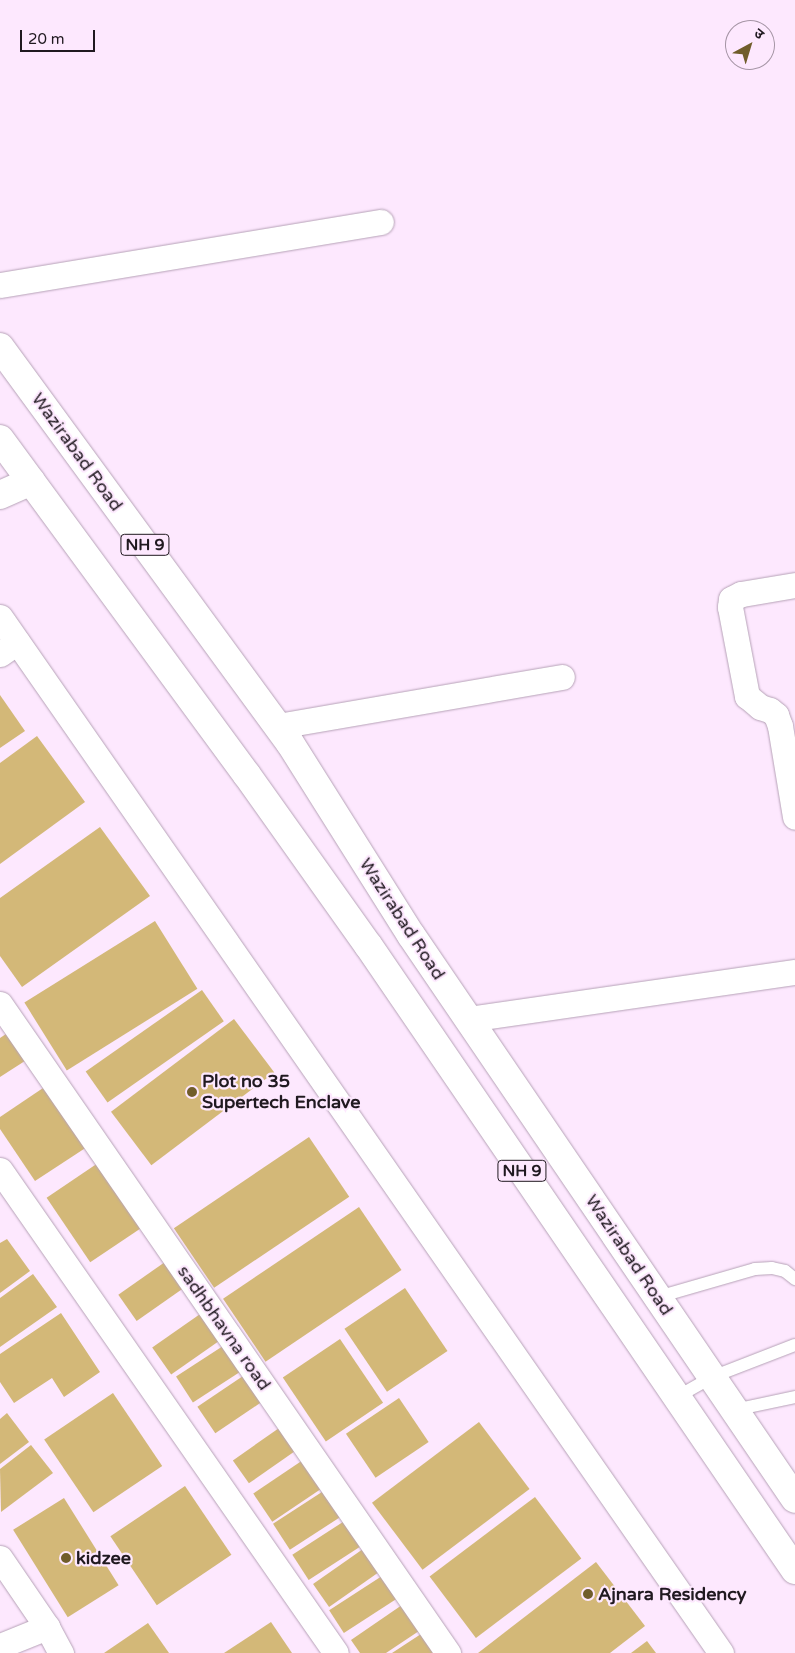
<!DOCTYPE html>
<meta charset="utf-8">
<style>
body{margin:0}
#map{position:relative;width:795px;height:1653px;overflow:hidden;background:#fde8fe;font-family:"Varela Round","Noto Sans Devanagari",sans-serif}
div>[style]{position:absolute}
[style*='--x']{left:calc(var(--x)*1px);top:calc(var(--y)*1px);width:calc(var(--w)*1px);rotate:calc(var(--a)*1deg)}
.building>*{inset:0;background:#d3b878;transform-origin:0 0}
.roads{filter:drop-shadow(0 0 1px #b6a2b7) drop-shadow(0 0 1px #b6a2b7)}
.service>*{height:12px;margin:-6px;padding:0 6px;transform-origin:6px;border-radius:6px;background:#fff}
.minor>*{height:25px;margin:-12.5px;padding:0 12.5px;transform-origin:12.5px;border-radius:12.5px;background:#fff}
.tertiary>*{height:28px;margin:-14px;padding:0 14px;transform-origin:14px;border-radius:14px;background:#fff}
.trunk>*{height:28px;margin:-14px;padding:0 14px;transform-origin:14px;border-radius:14px;background:#fff}
.dots>*{width:14px;height:14px;translate:-50% -50%;box-sizing:border-box;border:2px solid #fde8fe;border-radius:50%}
span{translate:-50% -50%;white-space:nowrap;text-align:center;line-height:1.15;-webkit-text-stroke:4.5px #fde8fe;paint-order:stroke}
.shield-label span{padding:1px 4px;background:#fde8fe;border:1px solid;border-radius:4px;-webkit-text-stroke-width:0}
.shield-label{font-size:16px;color:#201920;font-weight:700}
.street-label{font-size:18px;color:#201920}
.poi-label{font-size:18px;color:#201920;font-weight:700}
.left{translate:0 -50%;text-align:left}
.north{position:absolute;left:725px;top:20px;width:50px;height:50px;box-sizing:border-box;background:#fde8fe;border:1px solid #a595a5;border-radius:50%;rotate:39deg;font-size:14px;font-weight:700;line-height:20px;text-align:center;color:#201920}
.north::after{content:'';display:block;margin:auto;width:18px;height:22px;background:#705d2b;clip-path:polygon(50% 0,100% 100%,50% 72%,0 100%)}
.scale{position:absolute;left:20px;top:30px;width:75px;height:22px;box-sizing:border-box;border:2px solid #201920;border-top:0;padding-left:6px;font-size:15px;line-height:18px;white-space:nowrap;color:#201920;-webkit-text-stroke:4px #fde8fe;paint-order:stroke}
</style>
<div id="map">
<div class="building">
<div style="clip-path:polygon(0 695px,25px 731px,0 748px)"></div>
<div style="clip-path:polygon(37px 736px,85px 802px,0 864px,0 763px)"></div>
<div style="clip-path:polygon(100px 827px,150px 896px,22px 987px,0 956px,0 898px)"></div>
<div style="left:155px;top:921px;width:80px;height:154px;rotate:58deg"></div>
<div style="left:202px;top:990px;width:38px;height:142px;rotate:55deg"></div>
<div style="left:234px;top:1019px;width:67px;height:154px;rotate:53deg"></div>
<div style="clip-path:polygon(9px 1032px,28px 1059px,0 1077px,0 1038px)"></div>
<div style="clip-path:polygon(49px 1084px,90px 1145px,35px 1181px,0 1129px,0 1117px)"></div>
<div style="left:309px;top:1137px;width:72px;height:163px;rotate:56deg"></div>
<div style="left:98px;top:1163px;width:78px;height:62px;rotate:56deg"></div>
<div style="left:359px;top:1207px;width:76px;height:164px;rotate:56deg"></div>
<div style="clip-path:polygon(7px 1239px,30px 1271px,0 1293px,0 1243px)"></div>
<div style="left:165px;top:1262px;width:32px;height:57px;rotate:55deg"></div>
<div style="clip-path:polygon(33px 1274px,57px 1307px,0 1347px,0 1298px)"></div>
<div style="left:405px;top:1288px;width:76px;height:73px;rotate:56deg"></div>
<div style="left:203px;top:1312px;width:33px;height:62px;rotate:55deg"></div>
<div style="clip-path:polygon(61px 1313px,100px 1372px,64px 1397px,52px 1378px,14px 1403px,0 1382px,0 1354px)"></div>
<div style="left:340px;top:1339px;width:77px;height:69px;rotate:56deg"></div>
<div style="left:223px;top:1346px;width:31px;height:56px;rotate:57deg"></div>
<div style="left:243px;top:1376px;width:32px;height:55px;rotate:56deg"></div>
<div style="left:113px;top:1393px;width:88px;height:83px;rotate:56deg"></div>
<div style="left:399px;top:1398px;width:53px;height:64px;rotate:56deg"></div>
<div style="clip-path:polygon(7px 1413px,29px 1442px,0 1464px,0 1419px)"></div>
<div style="left:479px;top:1422px;width:84px;height:134px;rotate:53deg"></div>
<div style="left:282px;top:1426px;width:28px;height:60px;rotate:55deg"></div>
<div style="clip-path:polygon(31px 1445px,53px 1473px,1px 1512px,0 1469px)"></div>
<div style="left:303px;top:1460px;width:34px;height:60px;rotate:56deg"></div>
<div style="left:185px;top:1486px;width:83px;height:90px;rotate:56deg"></div>
<div style="left:325px;top:1490px;width:31px;height:62px;rotate:57deg"></div>
<div style="left:535px;top:1497px;width:77px;height:132px;rotate:53deg"></div>
<div style="left:64px;top:1498px;width:103px;height:60px;rotate:58deg"></div>
<div style="left:346px;top:1520px;width:30px;height:64px;rotate:57deg"></div>
<div style="left:363px;top:1549px;width:28px;height:61px;rotate:55deg"></div>
<div style="clip-path:polygon(596px 1562px,645px 1626px,610px 1653px,478px 1653px)"></div>
<div style="left:382px;top:1576px;width:27px;height:63px;rotate:57deg"></div>
<div style="clip-path:polygon(402px 1605px,419px 1631px,386px 1653px,360px 1653px,351px 1640px)"></div>
<div style="clip-path:polygon(271px 1622px,292px 1653px,224px 1653px)"></div>
<div style="clip-path:polygon(148px 1623px,169px 1653px,104px 1653px)"></div>
<div style="clip-path:polygon(421px 1634px,434px 1653px,392px 1653px)"></div>
<div style="clip-path:polygon(647px 1641px,656px 1653px,631px 1653px)"></div>
</div>
<div class="roads">
<div class="service">
<div style="--x:658;--y:1297;--w:101;--a:-16.1"></div>
<div style="--x:755;--y:1269;--w:17;--a:-3"></div>
<div style="--x:772;--y:1268;--w:13;--a:13"></div>
<div style="--x:785;--y:1271;--w:13;--a:39"></div>
<div style="--x:677;--y:1397;--w:40;--a:-29.7"></div>
<div style="--x:712;--y:1377;--w:89;--a:-21.1"></div>
<div style="--x:734;--y:1410;--w:62;--a:-12"></div>
</div>
<div class="minor">
<div style="--x:0;--y:285;--w:386;--a:-9.4"></div>
<div style="--x:795;--y:585;--w:55;--a:170.5"></div>
<div style="--x:741;--y:594;--w:11;--a:153"></div>
<div style="--x:731;--y:599;--w:8;--a:97"></div>
<div style="--x:730;--y:607;--w:91;--a:79.2"></div>
<div style="--x:747;--y:696;--w:17;--a:40"></div>
<div style="--x:760;--y:707;--w:10;--a:17"></div>
<div style="--x:770;--y:710;--w:8;--a:40"></div>
<div style="--x:776;--y:715;--w:12;--a:70"></div>
<div style="--x:780;--y:726;--w:92;--a:80.6"></div>
<div style="--x:0;--y:617;--w:1262;--a:55.16"></div>
<div style="--x:0;--y:654;--w:21;--a:-35"></div>
<div style="--x:278;--y:726;--w:288;--a:-9.8"></div>
<div style="--x:0;--y:1004;--w:789;--a:55.38"></div>
<div style="--x:468;--y:1019;--w:330;--a:-8.2"></div>
<div style="--x:0;--y:1170;--w:588;--a:55.18"></div>
<div style="--x:0;--y:1558;--w:83;--a:55.7"></div>
<div style="--x:47;--y:1627;--w:30;--a:62"></div>
<div style="--x:0;--y:1646;--w:51;--a:-22"></div>
</div>
<div class="tertiary">
<div style="--x:0;--y:495;--w:34;--a:-24"></div>
</div>
<div class="trunk">
<div style="--x:0;--y:347;--w:491;--a:53.8"></div>
<div style="--x:290;--y:743;--w:227;--a:57.8"></div>
<div style="--x:411;--y:935;--w:682;--a:55.75"></div>
<div style="--x:0;--y:439;--w:417;--a:53.7"></div>
<div style="--x:247;--y:775;--w:209;--a:54.6"></div>
<div style="--x:368;--y:945;--w:757;--a:55.66"></div>
</div>
</div>
<div class="dots">
<div style="left:192px;top:1092px;background:#705d2b"></div>
<div style="left:66px;top:1558px;background:#705d2b"></div>
<div style="left:588px;top:1594px;background:#705d2b"></div>
</div>
<div class="shield-label">
<span style="left:145px;top:545px">NH 9</span>
<span style="left:522px;top:1171px">NH 9</span>
</div>
<div class="street-label">
<span style="left:77px;top:452px;rotate:54deg">Wazirabad Road</span>
<span style="left:402px;top:919px;rotate:57deg">Wazirabad Road</span>
<span style="left:629px;top:1255px;rotate:56deg">Wazirabad Road</span>
<span style="left:224px;top:1328px;rotate:55deg">sadhbhavna road</span>
</div>
<div class="poi-label">
<span class="left" style="left:202px;top:1092px">Plot no 35<br>Supertech Enclave</span>
<span class="left" style="left:76px;top:1558px">kidzee</span>
<span class="left" style="left:598px;top:1594px">Ajnara Residency</span>
</div>
<div class="north">उ</div>
<div class="scale">20 m</div>
</div>
